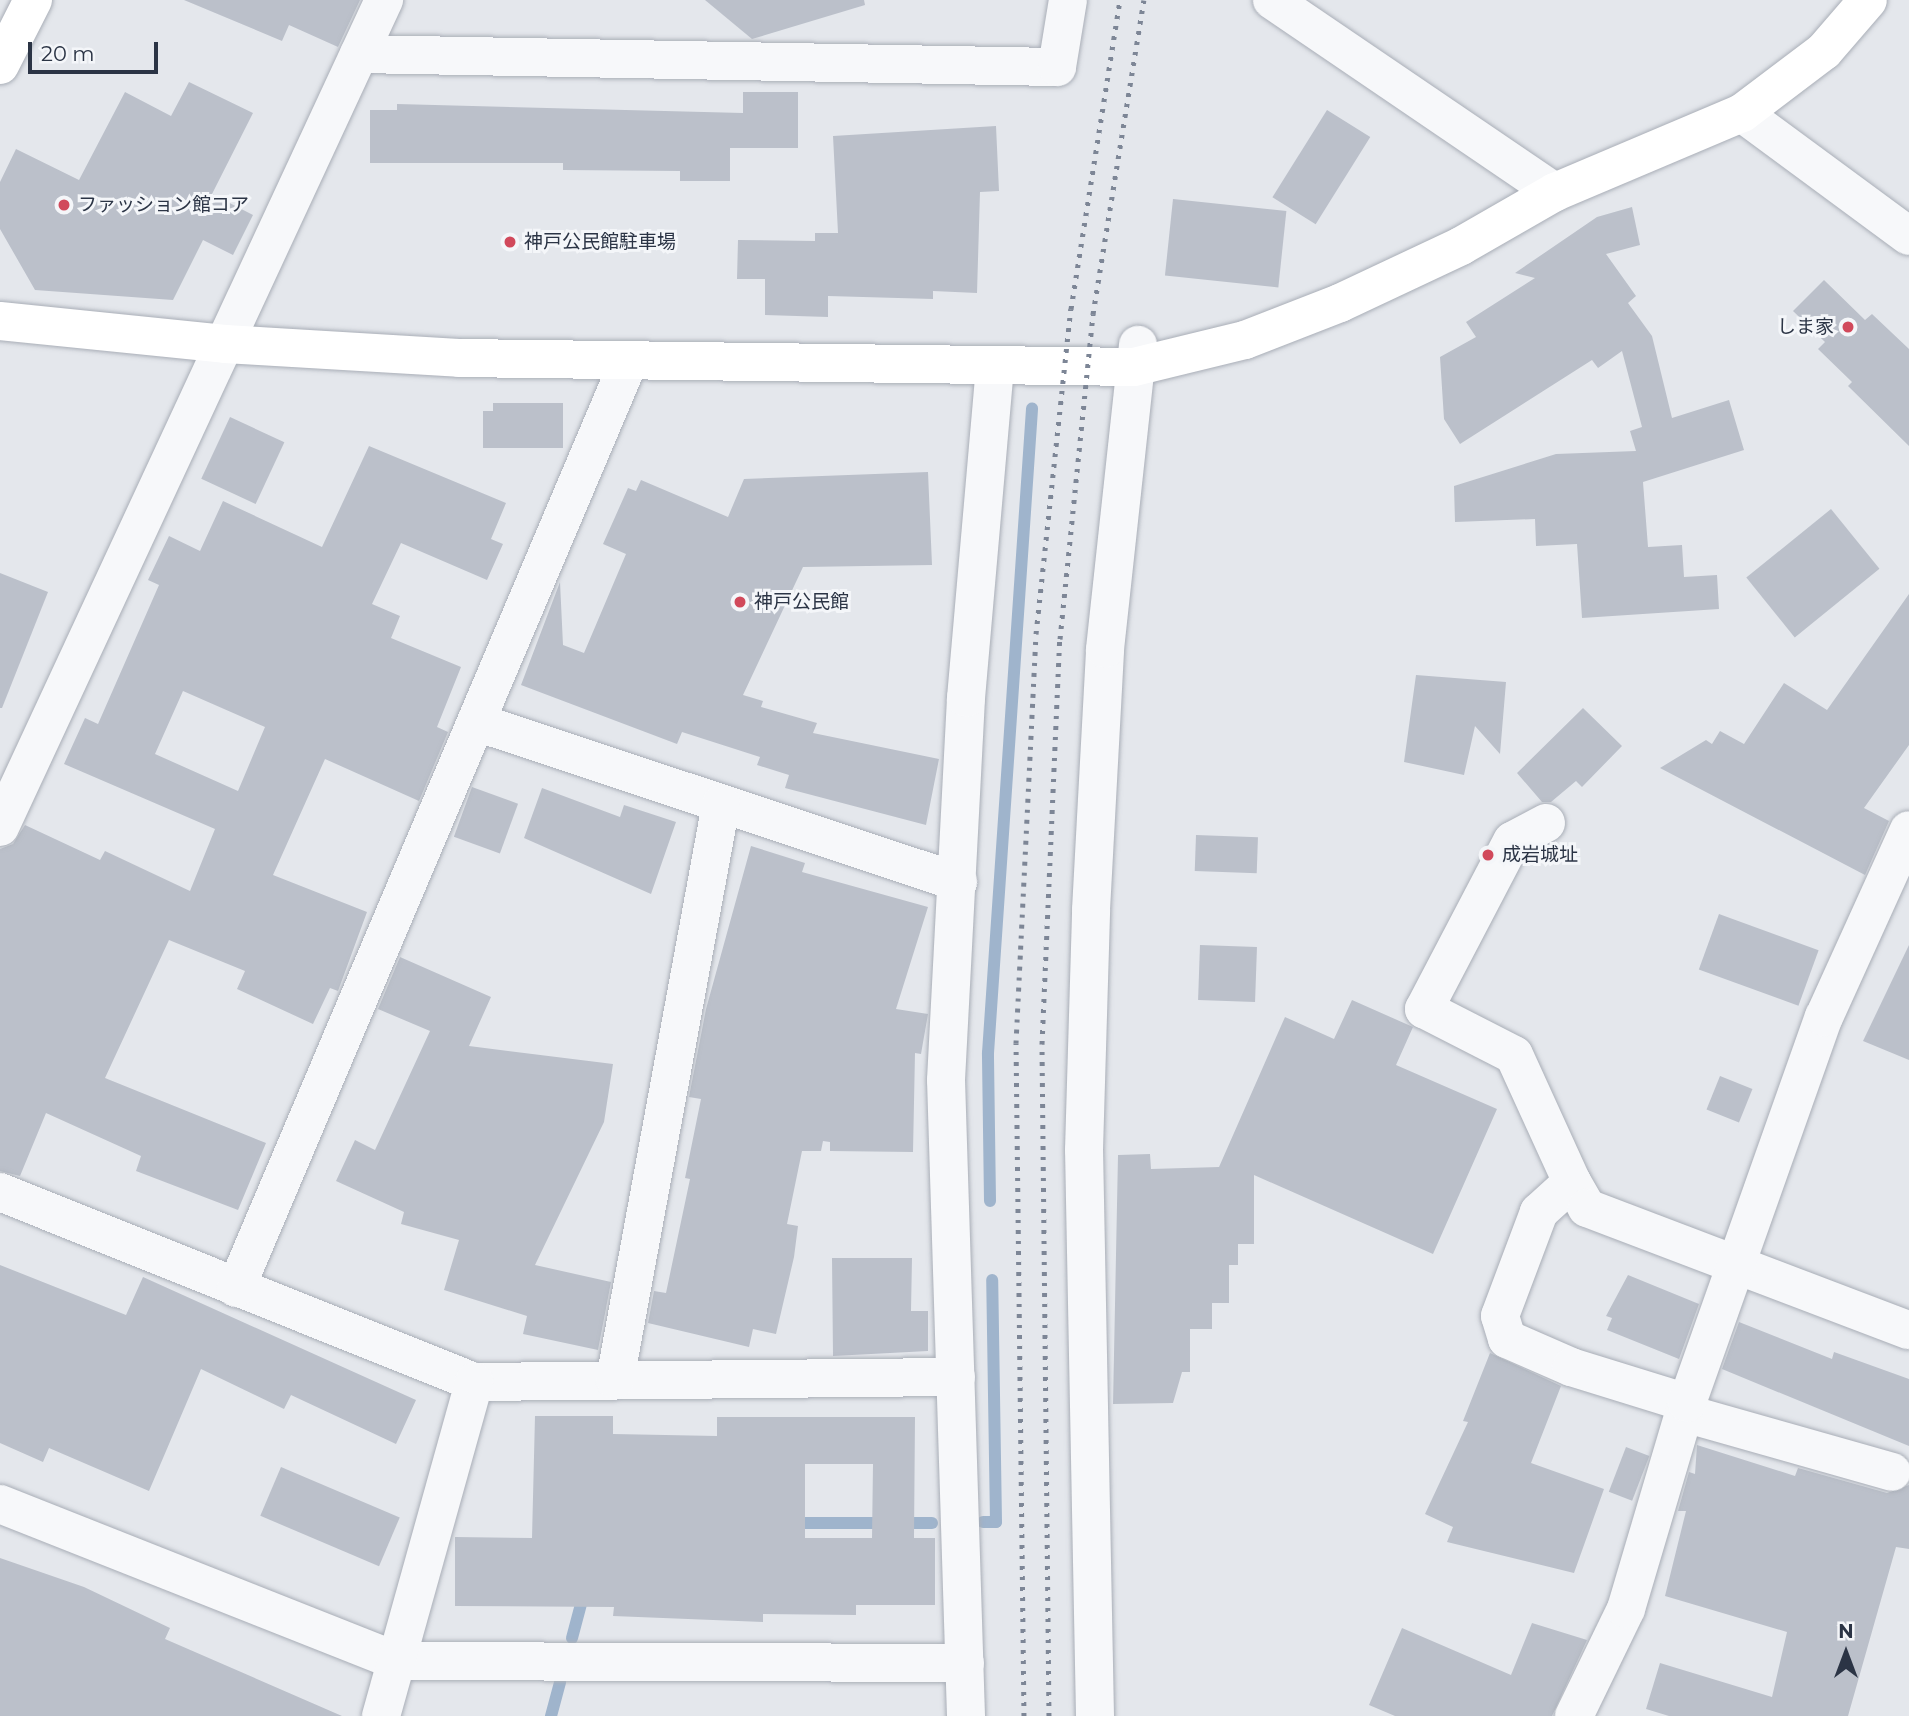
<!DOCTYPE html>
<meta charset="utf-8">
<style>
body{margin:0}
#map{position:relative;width:1909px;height:1716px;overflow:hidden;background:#e4e7ec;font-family:Montserrat,"Noto Sans JP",sans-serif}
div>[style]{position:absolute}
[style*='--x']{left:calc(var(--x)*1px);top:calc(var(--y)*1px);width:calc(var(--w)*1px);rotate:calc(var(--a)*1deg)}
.stream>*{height:12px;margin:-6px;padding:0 6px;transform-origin:6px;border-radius:6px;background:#9fb4cc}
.building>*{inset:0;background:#bbc0ca;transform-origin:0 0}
.roads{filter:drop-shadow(0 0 2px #a9aeb7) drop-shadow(0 0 2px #a9aeb7)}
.street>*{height:38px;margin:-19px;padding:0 19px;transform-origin:19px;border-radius:19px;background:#f7f8fa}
.secondary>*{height:38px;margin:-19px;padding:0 19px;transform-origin:19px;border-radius:19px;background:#fff}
.rail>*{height:5px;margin-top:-2.5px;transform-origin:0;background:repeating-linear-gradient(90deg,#7d8696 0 3.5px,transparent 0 10.5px)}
.dots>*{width:19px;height:19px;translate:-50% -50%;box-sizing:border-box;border:4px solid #f4f6f9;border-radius:50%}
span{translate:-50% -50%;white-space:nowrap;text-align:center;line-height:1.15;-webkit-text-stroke:6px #f4f6f9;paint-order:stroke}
.poi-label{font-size:19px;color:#2b3445}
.left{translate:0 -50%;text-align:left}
.right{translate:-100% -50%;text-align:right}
.north{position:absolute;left:1811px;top:1618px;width:70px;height:70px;-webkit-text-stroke:5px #f4f6f9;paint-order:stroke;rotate:0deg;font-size:19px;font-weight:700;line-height:28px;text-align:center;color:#2b3445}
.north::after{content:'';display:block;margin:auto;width:24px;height:32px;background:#2b3445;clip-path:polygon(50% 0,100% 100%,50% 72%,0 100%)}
.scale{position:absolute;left:28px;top:42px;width:130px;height:32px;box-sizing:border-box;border:4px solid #2b3445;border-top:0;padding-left:9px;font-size:21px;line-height:24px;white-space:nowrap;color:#2b3445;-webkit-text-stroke:5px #f4f6f9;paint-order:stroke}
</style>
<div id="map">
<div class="stream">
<div style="--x:990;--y:1201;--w:148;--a:-90.8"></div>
<div style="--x:988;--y:1053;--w:646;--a:-86.09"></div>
<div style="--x:983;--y:1522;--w:13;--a:0"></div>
<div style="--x:996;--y:1522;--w:242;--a:-90.9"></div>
<div style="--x:789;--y:1523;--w:143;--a:0"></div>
<div style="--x:572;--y:1638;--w:47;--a:-75.1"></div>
<div style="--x:551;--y:1716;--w:35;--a:-75"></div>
</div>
<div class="building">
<div style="clip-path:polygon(184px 0,360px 0,338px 47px,289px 25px,282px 41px)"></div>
<div style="clip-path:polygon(705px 0,864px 0,865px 5px,752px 39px)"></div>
<div style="clip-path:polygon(189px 82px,253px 113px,212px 194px,253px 215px,233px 255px,203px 240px,173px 300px,35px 290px,0 229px,0 182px,16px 149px,79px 180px,125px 92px,171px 116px)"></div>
<div style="clip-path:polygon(743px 92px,798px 92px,798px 148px,730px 148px,730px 181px,680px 181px,680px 171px,563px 170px,563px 163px,370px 163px,370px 110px,397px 110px,397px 104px,743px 113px)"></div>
<div style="left:1327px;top:110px;width:51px;height:103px;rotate:32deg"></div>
<div style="clip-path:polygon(996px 126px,999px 191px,980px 192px,977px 293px,933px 291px,933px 299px,828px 296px,828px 317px,765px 315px,765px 279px,737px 279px,738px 240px,815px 241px,815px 233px,838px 233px,833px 136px)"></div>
<div style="left:1173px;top:199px;width:114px;height:77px;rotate:6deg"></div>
<div style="clip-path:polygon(1632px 207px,1640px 245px,1606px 254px,1636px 296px,1628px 303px,1652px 336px,1672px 418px,1729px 400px,1744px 450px,1643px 482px,1648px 547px,1682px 545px,1684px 577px,1717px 575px,1719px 609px,1582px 618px,1577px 544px,1536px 546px,1535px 519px,1455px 522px,1454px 486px,1556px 454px,1636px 451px,1630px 431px,1642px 427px,1622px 351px,1598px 368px,1592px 360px,1460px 444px,1444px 419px,1440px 357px,1476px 337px,1466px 322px,1535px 278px,1515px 273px,1597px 217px)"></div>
<div style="clip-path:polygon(1824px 280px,1865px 320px,1872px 314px,1909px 349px,1909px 446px,1848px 386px,1852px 382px,1818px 349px,1825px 342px,1793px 311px)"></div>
<div style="clip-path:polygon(493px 403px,563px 403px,563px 448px,483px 448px,483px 411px,493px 411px)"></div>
<div style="left:230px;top:417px;width:60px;height:68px;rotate:25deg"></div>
<div style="clip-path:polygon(evenodd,369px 446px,506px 503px,491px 539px,503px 544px,487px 580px,401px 543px,372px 604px,400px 616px,391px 638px,461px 667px,437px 727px,448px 732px,419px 801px,325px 759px,273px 875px,367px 912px,338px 991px,330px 988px,313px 1024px,237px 989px,245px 971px,169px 940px,105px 1078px,266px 1143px,238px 1210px,136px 1171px,141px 1156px,46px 1113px,20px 1176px,0 1171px,0 849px,13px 844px,25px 825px,100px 860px,105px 851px,190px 891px,215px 829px,64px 764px,85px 718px,98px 724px,159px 585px,148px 580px,169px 536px,200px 551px,223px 501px,322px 547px,369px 446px,183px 691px,265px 727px,238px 791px,155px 754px,183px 691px)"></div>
<div style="clip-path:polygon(928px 472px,932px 565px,803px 567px,743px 695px,763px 701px,761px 707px,817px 723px,813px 733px,939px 759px,926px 825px,785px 788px,789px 775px,757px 765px,760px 757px,682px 732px,677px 744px,521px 685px,560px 582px,563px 645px,584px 653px,626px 554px,603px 544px,628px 488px,636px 491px,641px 480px,728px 517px,744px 479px)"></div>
<div style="left:1831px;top:509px;width:77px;height:109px;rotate:51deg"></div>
<div style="clip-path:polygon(0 573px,48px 592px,2px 708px,0 708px)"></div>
<div style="clip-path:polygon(1909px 594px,1909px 745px,1864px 808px,1889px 821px,1865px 875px,1660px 768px,1706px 740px,1712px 744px,1720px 731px,1744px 744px,1784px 683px,1827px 710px)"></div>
<div style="clip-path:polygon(1416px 675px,1506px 682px,1500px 754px,1475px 726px,1464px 775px,1404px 762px)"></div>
<div style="clip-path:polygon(1583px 708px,1622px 746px,1582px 787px,1576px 781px,1551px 802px,1542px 802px,1517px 773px)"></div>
<div style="left:472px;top:787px;width:49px;height:53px;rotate:20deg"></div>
<div style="clip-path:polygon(542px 788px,620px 817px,624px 805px,676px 822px,651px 894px,524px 838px)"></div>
<div style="left:1196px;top:835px;width:62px;height:36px;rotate:2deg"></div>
<div style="clip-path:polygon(751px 846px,805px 863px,802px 872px,928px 907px,896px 1009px,928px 1014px,921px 1054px,915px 1053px,913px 1152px,830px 1151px,830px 1142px,823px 1141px,821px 1151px,802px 1151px,787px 1224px,798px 1226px,794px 1257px,776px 1334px,753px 1329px,749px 1347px,648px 1323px,654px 1291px,666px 1293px,690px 1179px,685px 1178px,701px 1099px,689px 1097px,706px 1009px)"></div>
<div style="left:1719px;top:914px;width:106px;height:59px;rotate:20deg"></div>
<div style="left:1200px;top:945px;width:57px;height:55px;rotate:2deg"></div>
<div style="clip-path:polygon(1909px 945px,1909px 1060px,1863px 1041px)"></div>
<div style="clip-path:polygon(400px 957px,491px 997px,469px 1046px,613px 1064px,604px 1122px,535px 1265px,611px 1282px,598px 1350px,523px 1334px,527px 1316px,444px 1290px,459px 1240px,401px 1224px,404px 1212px,336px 1181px,355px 1140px,375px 1150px,430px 1031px,378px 1009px)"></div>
<div style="clip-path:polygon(1352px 1000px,1413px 1027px,1396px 1065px,1497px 1109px,1433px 1254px,1254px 1175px,1254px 1244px,1238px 1244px,1238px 1265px,1229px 1265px,1229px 1303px,1212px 1303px,1212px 1329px,1190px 1329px,1190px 1372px,1182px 1372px,1173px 1403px,1113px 1404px,1118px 1155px,1150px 1154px,1151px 1169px,1219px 1167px,1285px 1017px,1334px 1039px)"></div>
<div style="left:1720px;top:1076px;width:35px;height:36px;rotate:22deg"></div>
<div style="clip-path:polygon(832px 1258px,912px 1258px,911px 1311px,928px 1311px,928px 1351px,833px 1356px)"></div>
<div style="clip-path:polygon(0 1265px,126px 1315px,143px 1277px,416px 1400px,396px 1444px,291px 1395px,284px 1409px,201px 1369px,149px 1491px,49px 1448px,43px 1462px,0 1443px)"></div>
<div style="clip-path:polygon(1628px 1275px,1699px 1304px,1679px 1359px,1607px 1330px,1612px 1318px,1606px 1316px)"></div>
<div style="clip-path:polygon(1739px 1322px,1832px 1359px,1834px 1352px,1909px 1379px,1909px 1446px,1722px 1369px)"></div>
<div style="clip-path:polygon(1490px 1353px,1561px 1386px,1531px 1463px,1604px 1489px,1574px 1573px,1447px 1542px,1453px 1527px,1425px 1514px,1468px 1422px,1463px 1421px)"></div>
<div style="clip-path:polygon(evenodd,535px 1416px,613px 1416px,613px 1434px,717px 1436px,717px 1417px,915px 1417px,914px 1538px,935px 1538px,935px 1605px,856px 1605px,856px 1615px,763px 1614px,763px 1622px,613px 1616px,614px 1607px,455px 1606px,455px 1537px,532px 1538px,535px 1416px,805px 1464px,873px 1464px,872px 1538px,805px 1538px,805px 1464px)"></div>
<div style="clip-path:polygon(1697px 1445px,1795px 1476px,1798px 1468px,1887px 1493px,1909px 1485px,1909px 1549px,1896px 1547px,1848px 1716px,1669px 1716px,1646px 1709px,1660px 1663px,1772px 1697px,1787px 1632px,1665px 1596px,1686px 1511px,1678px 1511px,1689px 1472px,1695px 1474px)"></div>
<div style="left:1626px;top:1447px;width:25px;height:48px;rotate:21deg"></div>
<div style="left:281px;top:1467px;width:129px;height:53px;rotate:23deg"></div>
<div style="clip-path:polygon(0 1558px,84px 1587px,170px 1628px,165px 1639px,342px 1716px,0 1716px)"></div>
<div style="clip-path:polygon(1532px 1623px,1587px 1640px,1552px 1716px,1395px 1716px,1369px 1705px,1402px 1628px,1511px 1675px)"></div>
</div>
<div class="roads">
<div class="street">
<div style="--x:1272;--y:0;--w:342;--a:34.2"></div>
<div style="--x:359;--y:54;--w:698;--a:1.07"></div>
<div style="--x:1057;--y:67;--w:68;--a:-80.7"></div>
<div style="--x:1742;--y:113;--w:207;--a:36.4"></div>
<div style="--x:476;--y:722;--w:508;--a:18.36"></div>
<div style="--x:1546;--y:823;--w:38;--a:152"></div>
<div style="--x:1512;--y:841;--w:190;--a:117.6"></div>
<div style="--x:1424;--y:1009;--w:101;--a:27.1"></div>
<div style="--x:1514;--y:1055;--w:140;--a:65.5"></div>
<div style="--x:1572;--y:1182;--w:45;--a:137.7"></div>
<div style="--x:1539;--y:1212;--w:111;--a:110.6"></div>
<div style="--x:1500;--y:1316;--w:24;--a:73"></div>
<div style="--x:1507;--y:1339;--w:70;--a:23.6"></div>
<div style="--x:1571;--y:1367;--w:121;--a:17.2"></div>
<div style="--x:0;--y:827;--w:912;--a:-65.09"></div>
<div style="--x:1572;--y:1182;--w:30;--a:60"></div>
<div style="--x:1587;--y:1208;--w:344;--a:20.8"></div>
<div style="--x:0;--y:1192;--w:511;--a:21.84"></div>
<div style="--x:474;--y:1382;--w:482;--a:-0.6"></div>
<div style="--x:236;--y:1288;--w:1007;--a:-67.03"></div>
<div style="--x:615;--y:1380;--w:586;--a:-79.57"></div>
<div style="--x:1684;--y:1413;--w:216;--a:15.8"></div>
<div style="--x:0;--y:1504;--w:427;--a:21.6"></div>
<div style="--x:397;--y:1661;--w:568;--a:0.2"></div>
<div style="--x:381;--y:1716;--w:347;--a:-74.4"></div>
<div style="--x:966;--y:1716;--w:636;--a:-91.8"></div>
<div style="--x:946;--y:1080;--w:383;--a:-87"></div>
<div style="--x:966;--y:698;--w:334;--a:-85"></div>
<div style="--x:1095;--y:1716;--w:566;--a:-91.11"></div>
<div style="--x:1084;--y:1150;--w:240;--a:-88.3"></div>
<div style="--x:1091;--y:910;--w:261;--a:-86.9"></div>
<div style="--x:1105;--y:649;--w:306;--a:-83.8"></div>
<div style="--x:1574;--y:1716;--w:119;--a:-64.1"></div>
<div style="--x:1626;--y:1609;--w:215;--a:-73.5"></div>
<div style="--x:1687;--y:1403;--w:410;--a:-70.5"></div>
<div style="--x:1824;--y:1017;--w:205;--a:-65.6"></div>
</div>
<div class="secondary">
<div style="--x:0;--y:65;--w:73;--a:-63.1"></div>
<div style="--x:0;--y:321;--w:226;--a:5.8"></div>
<div style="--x:225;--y:344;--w:234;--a:3.4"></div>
<div style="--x:459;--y:358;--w:675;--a:0.76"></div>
<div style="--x:1134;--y:367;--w:114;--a:-13.7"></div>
<div style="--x:1245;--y:340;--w:102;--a:-21.3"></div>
<div style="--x:1340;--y:303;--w:134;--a:-25.2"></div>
<div style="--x:1461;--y:246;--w:108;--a:-29.9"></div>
<div style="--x:1555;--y:192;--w:203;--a:-22.9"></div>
<div style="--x:1742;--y:113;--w:103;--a:-37.1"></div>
<div style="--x:1824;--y:51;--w:67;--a:-49.2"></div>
</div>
</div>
<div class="rail">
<div style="--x:1024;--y:1716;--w:673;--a:-90.68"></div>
<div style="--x:1016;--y:1043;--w:409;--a:-87.2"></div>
<div style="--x:1036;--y:634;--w:327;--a:-83.9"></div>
<div style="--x:1071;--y:309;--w:313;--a:-81"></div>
<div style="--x:1049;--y:1716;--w:672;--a:-90.6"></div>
<div style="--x:1042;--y:1044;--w:405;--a:-87.5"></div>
<div style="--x:1060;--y:639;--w:327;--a:-84.2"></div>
<div style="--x:1093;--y:314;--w:318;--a:-80.8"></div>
</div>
<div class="dots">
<div style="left:64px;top:205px;background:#d1495b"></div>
<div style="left:510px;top:242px;background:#d1495b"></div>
<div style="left:1848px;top:327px;background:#d1495b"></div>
<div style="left:740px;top:602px;background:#d1495b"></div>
<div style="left:1488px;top:855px;background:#d1495b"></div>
</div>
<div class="poi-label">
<span class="left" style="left:78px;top:205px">ファッション館コア</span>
<span class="left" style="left:524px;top:242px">神戸公民館駐車場</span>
<span class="right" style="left:1834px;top:327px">しま家</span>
<span class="left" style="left:754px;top:602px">神戸公民館</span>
<span class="left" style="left:1502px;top:855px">成岩城址</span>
</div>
<div class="north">N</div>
<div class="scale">20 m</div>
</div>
